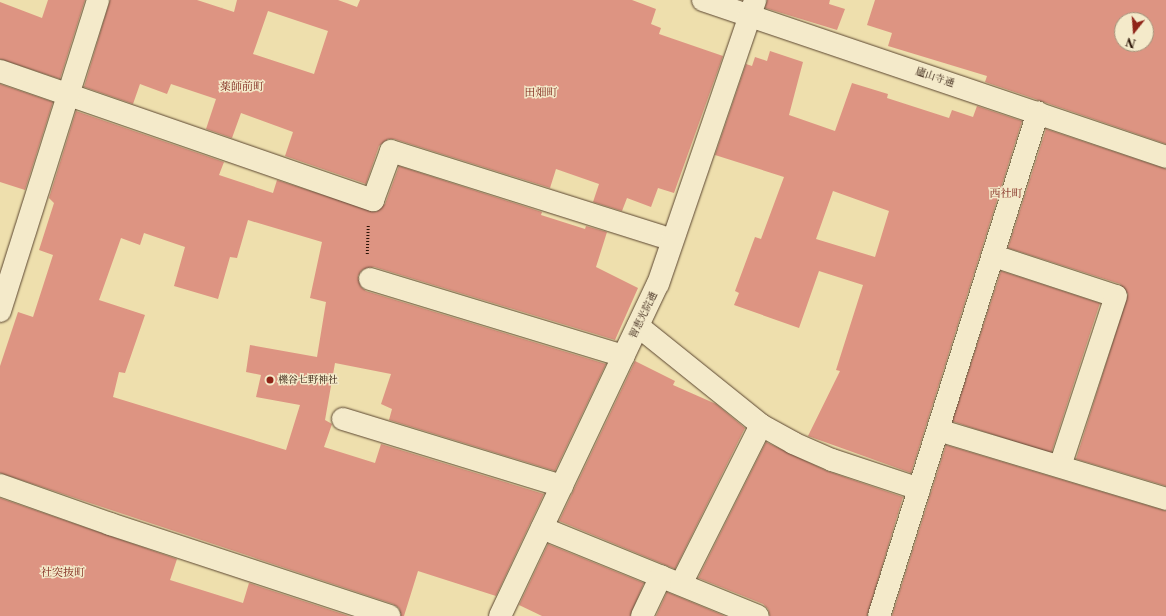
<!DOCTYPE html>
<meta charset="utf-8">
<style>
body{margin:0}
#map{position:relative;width:1166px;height:616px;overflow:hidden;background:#eedfad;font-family:"Libre Caslon Text","Noto Serif JP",serif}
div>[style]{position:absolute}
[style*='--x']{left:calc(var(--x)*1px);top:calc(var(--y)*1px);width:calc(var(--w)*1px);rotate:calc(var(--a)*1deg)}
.building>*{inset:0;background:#dd9482;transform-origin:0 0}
.path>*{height:2.5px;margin-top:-1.25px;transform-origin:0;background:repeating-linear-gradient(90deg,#291205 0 1px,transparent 0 3px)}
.roads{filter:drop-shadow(0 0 1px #5a452f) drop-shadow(0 0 1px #5a452f)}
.minor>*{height:22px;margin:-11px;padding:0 11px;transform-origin:11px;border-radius:11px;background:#f4eaca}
.dots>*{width:11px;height:11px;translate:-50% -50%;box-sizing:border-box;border:2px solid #f4eaca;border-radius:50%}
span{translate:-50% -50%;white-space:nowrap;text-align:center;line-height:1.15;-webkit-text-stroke:3px #f4eaca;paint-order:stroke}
.street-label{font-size:10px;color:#291205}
.poi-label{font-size:10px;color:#291205}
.left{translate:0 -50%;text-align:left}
.neighbourhood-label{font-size:11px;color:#7a1f14}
.north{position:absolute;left:1114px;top:12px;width:40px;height:40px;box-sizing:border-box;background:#f4eaca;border:1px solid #a3947b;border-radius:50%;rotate:197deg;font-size:11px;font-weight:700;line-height:16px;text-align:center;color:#291205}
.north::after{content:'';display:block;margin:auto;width:14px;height:18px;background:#8f2418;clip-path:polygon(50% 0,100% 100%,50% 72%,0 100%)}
</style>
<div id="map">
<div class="building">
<div style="clip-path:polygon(48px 0,85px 0,60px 79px,0 59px,0 2px,42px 18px)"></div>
<div style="clip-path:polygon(evenodd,110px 0,197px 0,234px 12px,237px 0,338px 0,357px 7px,360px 0,632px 0,656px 9px,651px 24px,661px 28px,659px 34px,723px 56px,674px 193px,658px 188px,651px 207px,627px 198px,622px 211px,593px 202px,599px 184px,556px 169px,550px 188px,394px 139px,388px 139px,379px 146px,366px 184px,285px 156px,293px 132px,241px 113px,232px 138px,206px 129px,216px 99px,171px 84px,167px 94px,140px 84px,133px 104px,84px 87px,110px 0,268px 11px,328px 31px,314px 74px,253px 54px,268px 11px)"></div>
<div style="clip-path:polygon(767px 0,830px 0,829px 4px,845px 9px,837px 30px,765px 8px)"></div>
<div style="clip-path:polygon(evenodd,875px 0,1166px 0,1166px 144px,985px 82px,987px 76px,888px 46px,892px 33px,867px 25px,875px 0,1122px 20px,1146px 20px,1146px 44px,1122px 44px,1122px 20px)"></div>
<div style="clip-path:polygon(evenodd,770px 51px,803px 62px,789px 115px,835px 131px,852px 83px,888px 94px,887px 98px,949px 118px,952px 110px,973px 117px,977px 106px,1022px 121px,911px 473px,808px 436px,840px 371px,836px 370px,863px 285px,819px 271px,799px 328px,734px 305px,739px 293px,735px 291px,755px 237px,761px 239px,784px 177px,715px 155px,746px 64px,752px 66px,755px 57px,767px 61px,770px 51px,833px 191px,889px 211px,875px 257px,816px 239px,833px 191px)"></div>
<div style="clip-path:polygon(0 84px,53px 102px,25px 190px,0 182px)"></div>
<div style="clip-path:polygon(evenodd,76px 111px,224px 162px,219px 175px,273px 193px,277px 180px,376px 212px,385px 204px,399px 166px,542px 212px,541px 215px,585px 229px,586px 226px,607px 232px,596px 267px,638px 288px,615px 340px,374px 267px,362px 270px,358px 276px,361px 287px,366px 291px,606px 364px,555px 471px,389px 420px,392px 409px,381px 404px,391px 374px,335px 363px,325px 420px,332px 424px,324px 447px,375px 463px,381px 444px,544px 494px,496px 596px,418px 571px,404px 616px,401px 616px,399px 608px,393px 604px,0 473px,0 366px,18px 312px,33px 317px,53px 255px,39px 250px,54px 203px,49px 198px,76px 111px,248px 220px,322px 242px,310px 298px,326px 302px,317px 357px,250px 345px,246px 372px,261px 375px,256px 397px,300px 405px,286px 450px,113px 397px,119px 372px,125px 373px,145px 315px,99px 300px,121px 238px,140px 245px,144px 233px,185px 247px,174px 286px,218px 299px,230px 257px,237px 258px,248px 220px)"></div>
<div style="clip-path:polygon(1046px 129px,1166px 169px,1166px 486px,1076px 459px,1128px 294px,1120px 284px,1008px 248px)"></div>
<div style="left:1001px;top:271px;width:104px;height:158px;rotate:18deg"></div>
<div style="clip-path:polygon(635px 361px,675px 381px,673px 385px,716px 404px,745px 428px,675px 569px,559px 521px)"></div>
<div style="clip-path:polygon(766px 442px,827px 471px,903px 497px,867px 616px,770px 616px,768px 609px,763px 604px,698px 578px)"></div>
<div style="clip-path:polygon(946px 445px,1166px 511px,1166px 616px,892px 616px)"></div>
<div style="clip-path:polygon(0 498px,177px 559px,170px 580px,243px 603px,249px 583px,349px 616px,0 616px)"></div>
<div style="clip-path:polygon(548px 544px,644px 583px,630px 616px,542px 616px,519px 605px)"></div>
<div style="clip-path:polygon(667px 592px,725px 616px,656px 616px)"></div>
</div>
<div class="path">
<div style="--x:367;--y:254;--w:29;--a:-88"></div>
</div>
<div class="roads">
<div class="minor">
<div style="--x:703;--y:0;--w:489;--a:18.7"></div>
<div style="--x:0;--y:71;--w:395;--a:19.1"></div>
<div style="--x:373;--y:200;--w:52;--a:-69.8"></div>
<div style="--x:391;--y:151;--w:283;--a:17.5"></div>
<div style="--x:994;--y:256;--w:128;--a:18.2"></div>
<div style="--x:1116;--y:296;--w:179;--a:108.2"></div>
<div style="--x:370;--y:279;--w:265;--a:16.9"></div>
<div style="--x:0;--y:311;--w:326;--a:-72.5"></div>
<div style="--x:638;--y:326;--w:158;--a:38.8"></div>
<div style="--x:761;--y:425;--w:37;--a:29"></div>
<div style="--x:793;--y:443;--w:43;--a:23.6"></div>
<div style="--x:832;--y:460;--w:92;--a:18.4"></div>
<div style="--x:343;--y:419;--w:229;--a:17"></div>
<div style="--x:938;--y:430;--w:238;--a:16.8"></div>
<div style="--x:0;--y:485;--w:117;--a:19.5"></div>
<div style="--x:110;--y:524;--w:294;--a:18.2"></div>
<div style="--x:542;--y:528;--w:233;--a:22.2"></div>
<div style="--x:681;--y:584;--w:178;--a:-63.3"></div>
<div style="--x:500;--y:616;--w:368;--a:-64.6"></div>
<div style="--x:658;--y:284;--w:300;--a:-71.1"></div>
<div style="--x:642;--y:616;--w:44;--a:-64.6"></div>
<div style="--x:879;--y:616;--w:528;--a:-72.49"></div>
</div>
</div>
<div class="dots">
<div style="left:270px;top:380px;background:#8f2418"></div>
</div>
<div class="street-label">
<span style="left:935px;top:77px;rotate:19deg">廬山寺通</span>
<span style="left:643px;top:315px;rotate:-64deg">智恵光院通</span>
</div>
<div class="poi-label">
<span class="left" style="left:278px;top:380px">櫟谷七野神社</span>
</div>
<div class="neighbourhood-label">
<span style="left:242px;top:86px">薬師前町</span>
<span style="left:541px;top:92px">田畑町</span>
<span style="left:1006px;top:193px">西社町</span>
<span style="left:63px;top:572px">社突抜町</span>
</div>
<div class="north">N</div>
</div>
